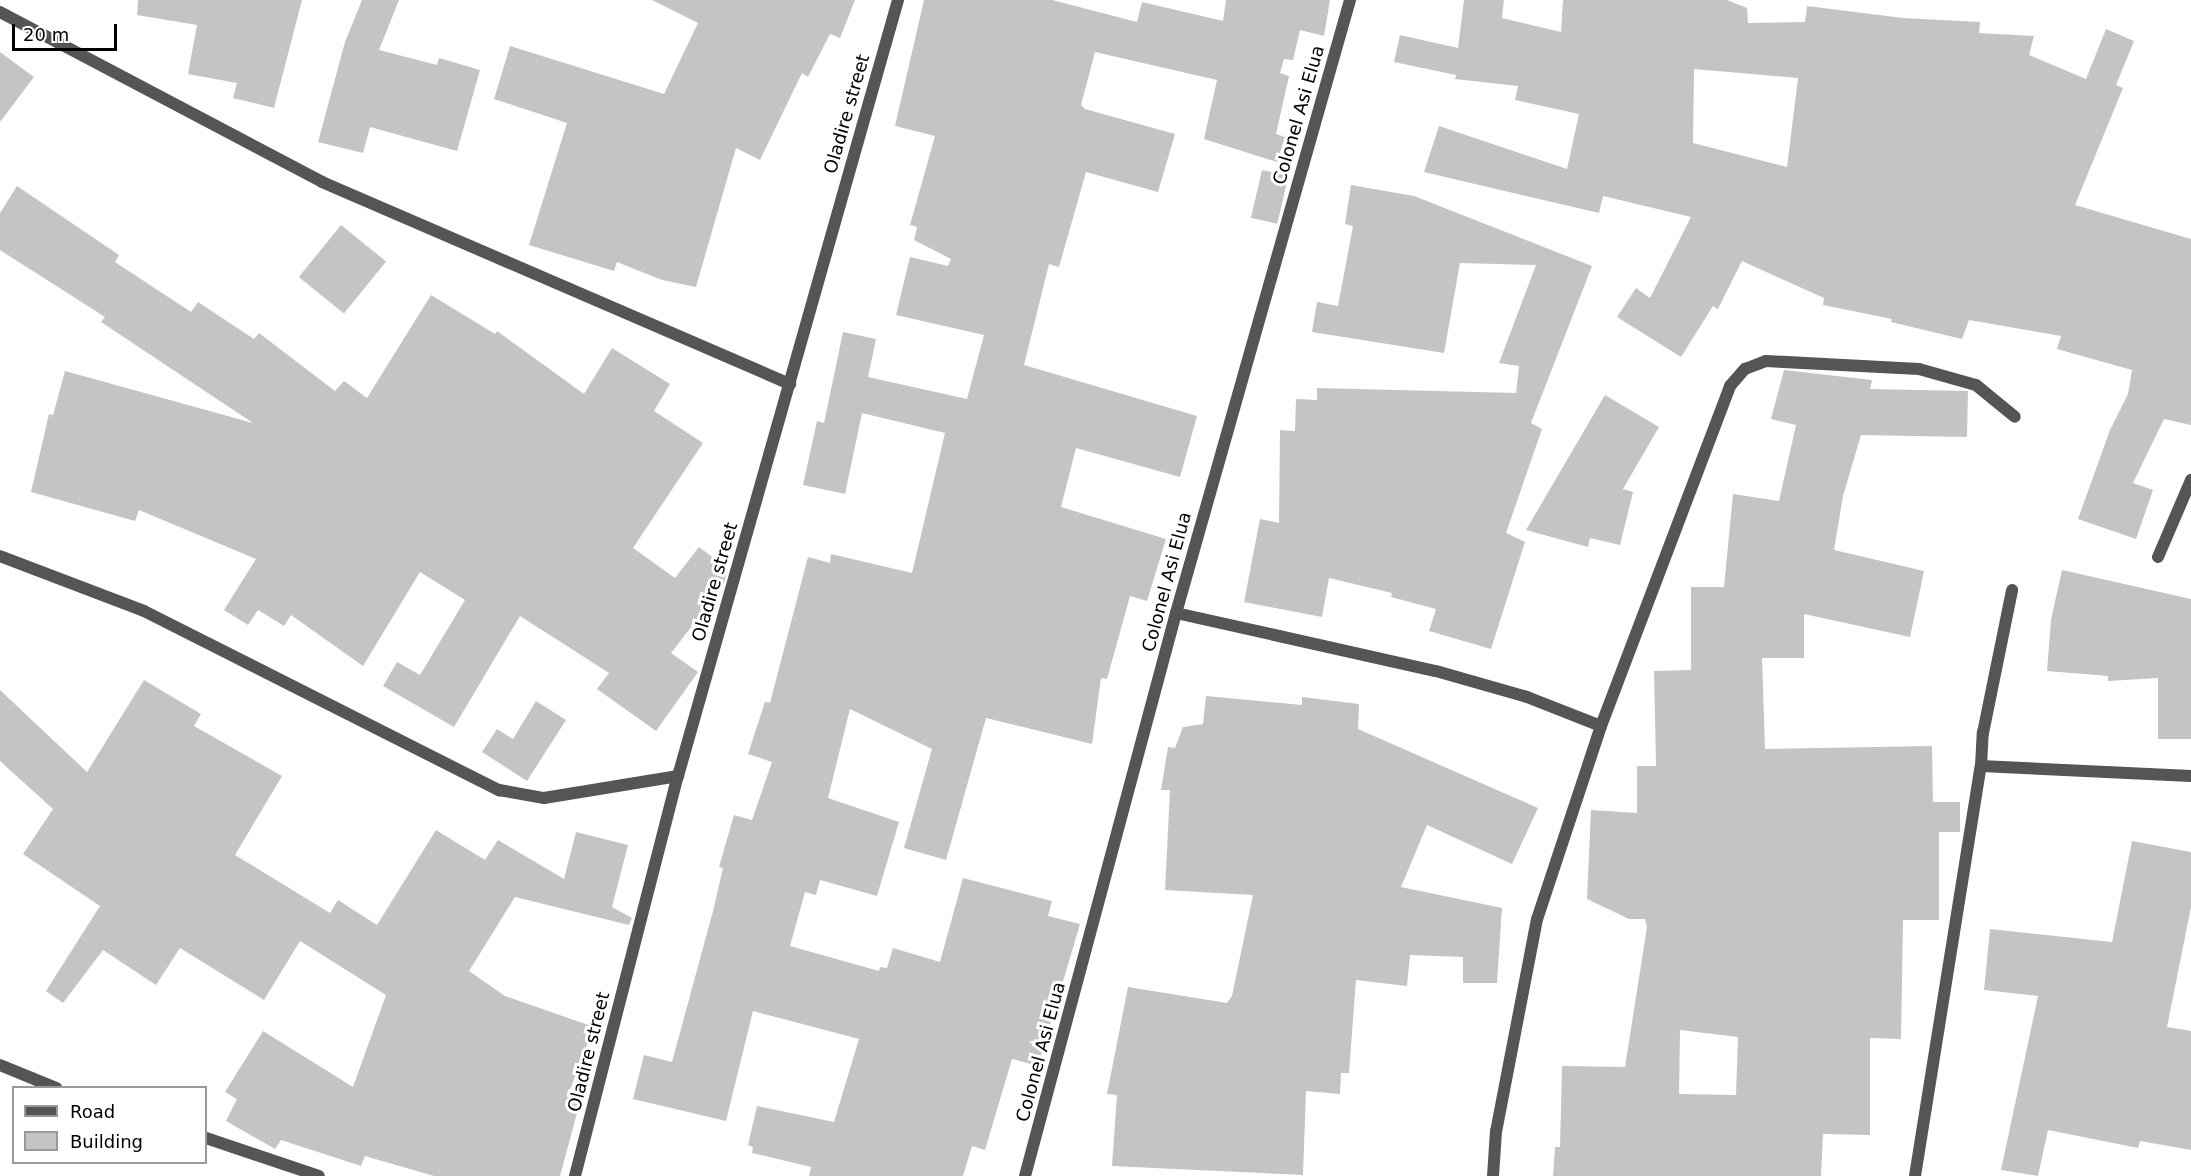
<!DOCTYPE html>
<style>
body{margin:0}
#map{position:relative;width:2191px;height:1176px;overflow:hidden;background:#fff;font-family:"DejaVu Sans",sans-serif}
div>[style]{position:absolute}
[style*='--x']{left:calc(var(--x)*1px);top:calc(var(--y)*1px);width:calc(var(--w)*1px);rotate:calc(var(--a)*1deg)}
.building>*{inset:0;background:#c4c4c4;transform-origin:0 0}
.street>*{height:12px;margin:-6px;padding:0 6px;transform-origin:6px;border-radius:6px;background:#555}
span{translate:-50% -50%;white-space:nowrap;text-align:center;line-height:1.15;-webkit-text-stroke:6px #fff;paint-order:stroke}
.street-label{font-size:18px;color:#000}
.legend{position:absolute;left:12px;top:1086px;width:195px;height:78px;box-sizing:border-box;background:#fff;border:2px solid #999;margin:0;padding:8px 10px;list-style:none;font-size:18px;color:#000}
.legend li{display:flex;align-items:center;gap:12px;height:30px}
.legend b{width:30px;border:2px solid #999}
.scale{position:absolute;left:12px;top:24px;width:105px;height:27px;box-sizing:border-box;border:3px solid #000;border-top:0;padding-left:8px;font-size:18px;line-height:21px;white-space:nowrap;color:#000;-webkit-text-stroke:4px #fff;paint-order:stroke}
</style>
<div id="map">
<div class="building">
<div style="clip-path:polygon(138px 0,302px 0,274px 108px,233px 98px,237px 83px,188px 74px,197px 25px,137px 15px)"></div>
<div style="clip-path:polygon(362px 0,399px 0,379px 50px,437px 65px,439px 58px,480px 70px,457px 151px,370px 127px,363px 153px,318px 142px,345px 42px)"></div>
<div style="clip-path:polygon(652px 0,855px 0,840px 38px,830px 34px,808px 77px,802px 73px,760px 160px,736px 148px,696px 287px,662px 280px,617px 262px,614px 271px,529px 245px,567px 123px,494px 99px,510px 46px,664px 94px,698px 23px)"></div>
<div style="clip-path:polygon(924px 0,1052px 0,1137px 22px,1142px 2px,1223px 21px,1226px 0,1330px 0,1324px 36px,1300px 30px,1293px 60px,1284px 59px,1280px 73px,1289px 76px,1276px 134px,1285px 137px,1277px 162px,1204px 139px,1217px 80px,1095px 52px,1081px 105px,1085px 109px,1175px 134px,1158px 192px,1086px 172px,1059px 267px,1049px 264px,1024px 365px,1197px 416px,1180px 477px,1076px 448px,1061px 507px,1166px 539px,1147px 601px,1130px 596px,1107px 679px,1101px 678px,1092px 744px,986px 718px,946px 860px,904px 848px,932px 749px,850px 709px,828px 798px,899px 822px,877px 896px,820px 880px,816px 895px,805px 892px,790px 946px,879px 971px,880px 967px,887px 968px,893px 948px,940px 962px,963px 878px,1052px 901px,1048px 916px,1080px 924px,1038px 1066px,1012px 1059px,985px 1150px,972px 1146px,963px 1176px,809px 1176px,811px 1167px,752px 1153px,753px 1147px,748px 1145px,757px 1106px,834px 1122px,859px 1039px,753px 1011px,726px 1121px,633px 1099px,644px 1055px,672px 1062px,713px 911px,723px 868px,719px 867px,734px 815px,752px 820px,772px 762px,748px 754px,765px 702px,770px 703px,808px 557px,830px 563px,831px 554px,912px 573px,945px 433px,862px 413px,845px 494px,803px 485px,817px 421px,824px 423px,843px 332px,876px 339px,868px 377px,967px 399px,984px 335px,896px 315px,910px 257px,948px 266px,951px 259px,914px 240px,917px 227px,910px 225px,935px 136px,895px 126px)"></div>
<div style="clip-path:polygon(evenodd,1464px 0,1504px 0,1502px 18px,1561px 32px,1563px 0,1727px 0,1747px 8px,1748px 23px,1805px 22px,1807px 6px,1903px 18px,1980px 22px,1979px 33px,2034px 36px,2029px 55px,2086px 79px,2106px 29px,2134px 41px,2116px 85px,2123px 88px,2075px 205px,2191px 239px,2191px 425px,2164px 419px,2133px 483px,2153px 490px,2136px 539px,2078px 519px,2110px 430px,2128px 394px,2132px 370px,2057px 349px,2061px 336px,1969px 320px,1962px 339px,1891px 322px,1892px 319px,1823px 305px,1824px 298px,1742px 261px,1718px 309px,1713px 306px,1681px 357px,1617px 317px,1636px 288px,1650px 298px,1691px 217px,1603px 196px,1599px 213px,1424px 172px,1439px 126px,1567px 169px,1579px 114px,1515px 100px,1518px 86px,1455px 79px,1456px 75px,1394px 62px,1400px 35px,1458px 48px,1464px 0,1694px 69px,1798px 78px,1787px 167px,1693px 143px,1694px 69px)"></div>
<div style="clip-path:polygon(0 52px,34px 77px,0 122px)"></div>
<div style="left:1262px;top:170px;width:27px;height:49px;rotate:13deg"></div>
<div style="clip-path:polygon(1351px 185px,1414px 196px,1592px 266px,1531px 423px,1542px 429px,1506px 533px,1525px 542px,1491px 649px,1429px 631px,1436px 609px,1391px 597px,1392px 593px,1329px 578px,1322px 617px,1244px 602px,1260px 519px,1279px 523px,1280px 430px,1295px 431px,1296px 399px,1317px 400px,1317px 388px,1516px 393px,1519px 366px,1499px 363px,1536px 265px,1460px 263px,1444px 353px,1312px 332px,1317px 302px,1338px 306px,1353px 226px,1345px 224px)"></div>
<div style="clip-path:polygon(17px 186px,119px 255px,115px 262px,191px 312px,198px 302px,254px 339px,259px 333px,335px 391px,344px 381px,367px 398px,431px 295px,495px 334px,497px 331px,584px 394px,612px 348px,670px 384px,654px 411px,703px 443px,633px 548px,675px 578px,699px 547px,728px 569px,723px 586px,671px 653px,698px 672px,656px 731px,597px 689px,609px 673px,520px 616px,454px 727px,383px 686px,397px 662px,420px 675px,465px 600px,420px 572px,363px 666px,291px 615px,284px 626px,258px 610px,248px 625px,224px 610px,256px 559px,139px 510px,135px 521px,31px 492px,49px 414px,53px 415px,65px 371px,253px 423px,101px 322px,105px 317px,0 250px,0 213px)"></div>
<div style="left:341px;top:225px;width:58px;height:67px;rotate:39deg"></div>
<div style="clip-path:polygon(evenodd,1784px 370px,1872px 380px,1870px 389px,1968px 391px,1967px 437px,1861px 435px,1843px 496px,1834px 550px,1924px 571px,1910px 637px,1804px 614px,1804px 658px,1762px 658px,1765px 749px,1932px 746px,1933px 802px,1960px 802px,1960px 832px,1939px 832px,1939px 920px,1903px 920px,1901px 1039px,1870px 1038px,1870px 1135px,1823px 1134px,1821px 1176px,1553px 1176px,1555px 1147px,1560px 1147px,1562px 1066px,1625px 1067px,1647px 927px,1645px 919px,1629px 919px,1587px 899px,1591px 810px,1637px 813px,1637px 766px,1656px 766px,1654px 671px,1691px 670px,1691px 587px,1724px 587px,1733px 494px,1779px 501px,1796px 425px,1771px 419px,1784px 370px,1680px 1030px,1738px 1037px,1736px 1095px,1679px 1094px,1680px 1030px)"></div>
<div style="clip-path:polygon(1605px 395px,1659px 427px,1623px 489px,1633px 492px,1620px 545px,1590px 538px,1588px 547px,1526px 530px)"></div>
<div style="clip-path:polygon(2062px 570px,2191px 599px,2191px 739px,2158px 739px,2158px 678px,2108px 681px,2108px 676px,2047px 671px,2051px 620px)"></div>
<div style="clip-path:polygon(144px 680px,201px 714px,194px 726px,282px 776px,235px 855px,330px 913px,338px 900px,377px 925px,436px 830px,485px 860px,498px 840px,564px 879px,576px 832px,628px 845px,612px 907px,632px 918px,629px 925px,515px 897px,469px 971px,505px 996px,594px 1027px,568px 1095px,581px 1098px,560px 1176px,434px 1176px,365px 1156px,361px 1166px,281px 1140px,275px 1149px,226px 1121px,237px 1099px,225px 1092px,263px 1031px,353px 1087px,386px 995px,300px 941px,264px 1000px,180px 948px,156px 985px,103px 950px,63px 1003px,46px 991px,100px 906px,23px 854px,53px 809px,0 761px,0 690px,87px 772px)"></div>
<div style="clip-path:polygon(1206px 696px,1302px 705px,1302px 697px,1359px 704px,1358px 729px,1538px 808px,1512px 864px,1427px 825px,1401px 887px,1502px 908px,1497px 983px,1463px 983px,1463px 957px,1410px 955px,1407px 986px,1356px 980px,1349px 1073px,1341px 1073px,1340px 1094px,1306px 1091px,1303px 1175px,1112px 1166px,1117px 1095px,1107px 1094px,1128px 987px,1227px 1003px,1232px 996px,1253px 895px,1165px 890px,1170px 790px,1161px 790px,1168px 747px,1175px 748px,1183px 727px,1203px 724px)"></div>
<div style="clip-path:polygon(536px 701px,566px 720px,527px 781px,482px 752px,497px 729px,513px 739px)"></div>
<div style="clip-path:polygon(2132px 841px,2191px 852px,2191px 907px,2167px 1027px,2191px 1031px,2191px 1150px,2140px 1141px,2138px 1148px,2048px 1130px,2038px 1176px,2001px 1170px,2038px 996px,1984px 990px,1990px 929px,2112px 942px)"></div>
</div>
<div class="street">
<div style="--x:0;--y:12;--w:364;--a:27.8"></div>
<div style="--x:322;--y:182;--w:510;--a:23.35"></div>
<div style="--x:0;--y:556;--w:154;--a:20.9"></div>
<div style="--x:144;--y:611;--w:398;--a:26.8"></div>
<div style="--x:499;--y:790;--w:46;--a:10.1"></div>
<div style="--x:544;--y:798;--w:136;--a:-9.3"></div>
<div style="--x:2158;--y:557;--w:84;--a:-66.8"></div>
<div style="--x:1176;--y:613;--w:266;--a:12.6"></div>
<div style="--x:1436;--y:671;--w:95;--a:15.9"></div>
<div style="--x:1527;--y:697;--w:79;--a:21.4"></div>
<div style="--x:1601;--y:726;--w:203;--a:108.3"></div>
<div style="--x:1537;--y:919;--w:216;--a:100.9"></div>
<div style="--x:1496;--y:1131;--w:45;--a:93.8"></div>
<div style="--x:1601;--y:726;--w:364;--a:-69.2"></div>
<div style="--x:1730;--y:386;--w:23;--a:-49"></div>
<div style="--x:1745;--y:369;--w:22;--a:-21"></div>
<div style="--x:1766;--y:361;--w:153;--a:3"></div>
<div style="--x:1919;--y:369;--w:59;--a:15.7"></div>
<div style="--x:1976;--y:385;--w:50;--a:39.4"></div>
<div style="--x:1981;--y:766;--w:210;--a:2.7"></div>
<div style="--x:0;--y:1065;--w:61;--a:22.3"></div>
<div style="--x:206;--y:1138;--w:119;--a:18.6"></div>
<div style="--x:575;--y:1176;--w:413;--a:-75.6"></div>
<div style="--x:678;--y:776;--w:807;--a:-74.17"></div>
<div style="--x:1025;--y:1176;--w:583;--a:-74.99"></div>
<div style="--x:1176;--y:613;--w:637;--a:-74.15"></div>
<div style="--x:1915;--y:1176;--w:415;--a:-80.9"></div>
<div style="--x:1981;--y:766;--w:33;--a:-87"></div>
<div style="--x:1983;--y:733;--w:146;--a:-78.5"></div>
</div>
<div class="street-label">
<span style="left:847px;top:114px;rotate:-74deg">Oladire street</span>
<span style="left:1299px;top:115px;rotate:-74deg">Colonel Asi Elua</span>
<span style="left:715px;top:582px;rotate:-74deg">Oladire street</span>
<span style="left:1167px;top:582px;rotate:-75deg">Colonel Asi Elua</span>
<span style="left:589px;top:1052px;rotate:-76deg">Oladire street</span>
<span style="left:1041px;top:1052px;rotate:-75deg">Colonel Asi Elua</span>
</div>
<ul class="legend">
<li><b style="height:8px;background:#555"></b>Road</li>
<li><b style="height:16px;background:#c4c4c4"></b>Building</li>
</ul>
<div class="scale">20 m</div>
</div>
